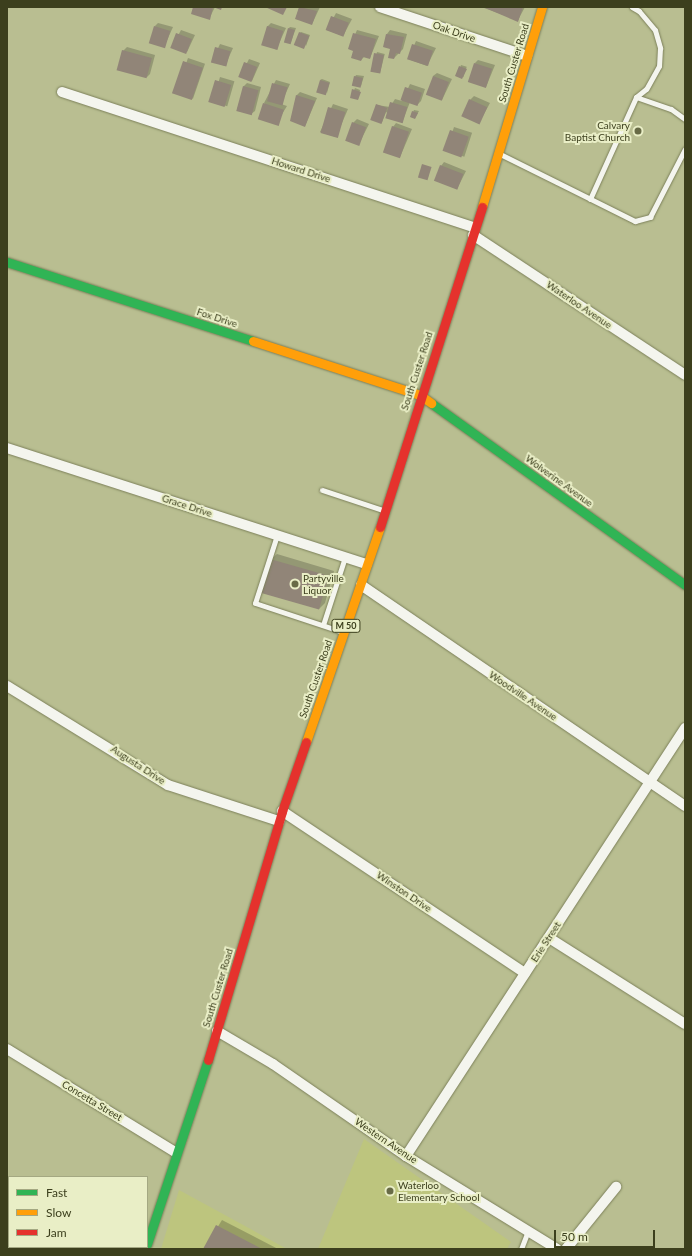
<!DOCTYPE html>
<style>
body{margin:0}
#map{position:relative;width:692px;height:1256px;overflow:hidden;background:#b9be91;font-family:Lato,sans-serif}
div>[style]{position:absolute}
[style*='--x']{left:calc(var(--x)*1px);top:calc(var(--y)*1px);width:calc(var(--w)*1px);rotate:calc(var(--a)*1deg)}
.built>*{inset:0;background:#bdc57e}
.shadow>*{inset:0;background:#0003;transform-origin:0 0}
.building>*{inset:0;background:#918578;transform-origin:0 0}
.roads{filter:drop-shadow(0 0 1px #7c805a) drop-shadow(0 0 1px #7c805a)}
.lane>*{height:5px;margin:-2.5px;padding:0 2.5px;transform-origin:2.5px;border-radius:2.5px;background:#f4f5ee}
.street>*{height:10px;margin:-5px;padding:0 5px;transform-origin:5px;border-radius:5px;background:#f4f5ee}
.fast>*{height:9px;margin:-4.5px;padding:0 4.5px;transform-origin:4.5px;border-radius:4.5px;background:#30b455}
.slow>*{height:9px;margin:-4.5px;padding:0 4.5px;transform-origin:4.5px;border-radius:4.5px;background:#ff9f0a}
.jam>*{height:9px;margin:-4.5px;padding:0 4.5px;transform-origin:4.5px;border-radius:4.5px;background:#e5322d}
.dots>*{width:11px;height:11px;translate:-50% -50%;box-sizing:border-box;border:2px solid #e9eec6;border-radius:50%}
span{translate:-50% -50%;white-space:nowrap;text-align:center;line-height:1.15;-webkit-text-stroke:4px #e9eec6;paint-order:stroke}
.shield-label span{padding:1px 3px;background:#e9eec6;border:1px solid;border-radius:3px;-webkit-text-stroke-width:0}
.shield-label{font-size:9px;color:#3c3f1d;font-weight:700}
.street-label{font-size:10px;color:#3c3f1d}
.poi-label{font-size:10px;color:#3c3f1d}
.right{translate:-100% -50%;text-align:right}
.left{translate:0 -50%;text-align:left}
.frame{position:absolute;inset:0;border:8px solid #3c3f1d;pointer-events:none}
.legend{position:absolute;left:8px;top:1176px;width:140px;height:72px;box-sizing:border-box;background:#e9eec6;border:1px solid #a4a882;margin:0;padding:5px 7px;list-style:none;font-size:12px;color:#3c3f1d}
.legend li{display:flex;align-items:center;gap:8px;height:20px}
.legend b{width:20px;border:1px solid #a4a882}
.scale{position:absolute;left:554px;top:1230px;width:101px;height:18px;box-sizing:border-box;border:2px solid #3c3f1d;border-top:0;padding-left:5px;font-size:12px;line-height:14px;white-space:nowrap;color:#3c3f1d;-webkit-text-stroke:3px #e9eec6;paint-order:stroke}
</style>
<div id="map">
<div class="built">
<div style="clip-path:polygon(364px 1139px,511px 1242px,507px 1249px,318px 1249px)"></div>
<div style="clip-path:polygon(179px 1190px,287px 1249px,161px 1249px)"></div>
</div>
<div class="shadow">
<div style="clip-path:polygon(194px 7px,215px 7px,209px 19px)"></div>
<div style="clip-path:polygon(300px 7px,320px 7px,312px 24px,296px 18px)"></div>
<div style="clip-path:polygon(525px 7px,518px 20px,484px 8px,484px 7px)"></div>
<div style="clip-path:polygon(336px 13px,352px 19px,343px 36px,327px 30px)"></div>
<div style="clip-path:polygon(158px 23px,173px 27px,164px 47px,155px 26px)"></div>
<div style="clip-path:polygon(271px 23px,286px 28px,276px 50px,267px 27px)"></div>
<div style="clip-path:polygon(290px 27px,296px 28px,291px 42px,289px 28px)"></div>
<div style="clip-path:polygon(181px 30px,195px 35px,187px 52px,172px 47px)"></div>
<div style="clip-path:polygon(357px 30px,379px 36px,370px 58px,365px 56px,361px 60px,354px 50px,349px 49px)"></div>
<div style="clip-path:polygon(390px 30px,407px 34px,403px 49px,394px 58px,391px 48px,384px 47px,387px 34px)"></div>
<div style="clip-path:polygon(301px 32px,310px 35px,306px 46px,300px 33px)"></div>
<div style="clip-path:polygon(416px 41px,436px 48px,427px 66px,408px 59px)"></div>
<div style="clip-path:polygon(220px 44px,233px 48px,225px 66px,212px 61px)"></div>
<div style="clip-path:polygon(127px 47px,155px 55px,150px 74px,147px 77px,123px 51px)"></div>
<div style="left:377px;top:52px;width:8px;height:19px;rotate:14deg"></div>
<div style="left:188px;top:58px;width:18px;height:37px;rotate:19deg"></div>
<div style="clip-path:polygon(249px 59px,260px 63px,252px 81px,240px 77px)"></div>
<div style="clip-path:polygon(478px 60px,495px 65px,486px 87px,475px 63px)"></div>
<div style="left:461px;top:65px;width:6px;height:11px;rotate:18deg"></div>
<div style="clip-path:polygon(437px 73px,452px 79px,442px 100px,433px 76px)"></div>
<div style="clip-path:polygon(356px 75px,364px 76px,361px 86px,355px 77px)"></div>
<div style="left:220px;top:77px;width:15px;height:26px;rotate:16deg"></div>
<div style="clip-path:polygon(322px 79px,330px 82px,327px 93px,320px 80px)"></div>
<div style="clip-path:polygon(276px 80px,290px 84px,281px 104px,287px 106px,276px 124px,264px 103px)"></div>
<div style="clip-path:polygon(247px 83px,261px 87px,255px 111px,251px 114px,237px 110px,244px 86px)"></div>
<div style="clip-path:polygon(410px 84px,425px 89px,421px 101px,418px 104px,410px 102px,402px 123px,386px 112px,382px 122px,377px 105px,390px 107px,395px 99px,402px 101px)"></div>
<div style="clip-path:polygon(355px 88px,360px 90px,358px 99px,351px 97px)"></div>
<div style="clip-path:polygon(300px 92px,317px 98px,305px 126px,291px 120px,297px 95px)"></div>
<div style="clip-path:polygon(474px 96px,490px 103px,479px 123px,470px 100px)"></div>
<div style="clip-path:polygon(333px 104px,348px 109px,336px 137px,320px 132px)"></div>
<div style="clip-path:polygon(414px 110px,419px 111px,415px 118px,411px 117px)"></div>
<div style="clip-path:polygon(357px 119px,369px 124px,359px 144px,353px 123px)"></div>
<div style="clip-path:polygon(396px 123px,412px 129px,400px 157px,393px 127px)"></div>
<div style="left:454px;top:127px;width:19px;height:25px;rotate:18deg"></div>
<div style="clip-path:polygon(444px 162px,466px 171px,457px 189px,441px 166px)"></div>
<div style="clip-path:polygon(277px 554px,334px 571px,325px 603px,319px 609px,271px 559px)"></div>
<div style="clip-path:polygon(222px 1220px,278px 1249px,204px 1249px)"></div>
</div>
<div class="building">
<div style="clip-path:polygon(193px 7px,222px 7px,221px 10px,213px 7px,210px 20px,191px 14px)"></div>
<div style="clip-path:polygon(265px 7px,287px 7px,283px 15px)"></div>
<div style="clip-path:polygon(299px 7px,317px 11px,312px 25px,295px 19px)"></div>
<div style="clip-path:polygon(483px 7px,523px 7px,518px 22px)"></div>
<div style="left:331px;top:16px;width:19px;height:15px;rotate:21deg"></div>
<div style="left:154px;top:26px;width:17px;height:18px;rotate:17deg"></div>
<div style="left:267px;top:26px;width:17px;height:20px;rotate:17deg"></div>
<div style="left:288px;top:28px;width:7px;height:15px;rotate:16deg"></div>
<div style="left:299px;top:32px;width:11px;height:14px;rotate:22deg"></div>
<div style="left:176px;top:33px;width:17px;height:16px;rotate:21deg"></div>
<div style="clip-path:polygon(353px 33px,376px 39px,370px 59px,363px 57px,361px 61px,351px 58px,353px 51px,348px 49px)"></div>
<div style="clip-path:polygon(386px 34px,404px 37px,400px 54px,396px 53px,394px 59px,388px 58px,390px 49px,383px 47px)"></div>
<div style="left:412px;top:44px;width:22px;height:16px;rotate:18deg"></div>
<div style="left:215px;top:47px;width:16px;height:16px;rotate:15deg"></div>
<div style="left:122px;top:50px;width:31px;height:21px;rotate:15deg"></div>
<div style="left:374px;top:53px;width:10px;height:19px;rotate:11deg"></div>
<div style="left:183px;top:61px;width:21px;height:34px;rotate:19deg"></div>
<div style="left:244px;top:62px;width:14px;height:16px;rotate:21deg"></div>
<div style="left:474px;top:63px;width:19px;height:20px;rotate:18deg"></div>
<div style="clip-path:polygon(459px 66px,467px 69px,462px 79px,455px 76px)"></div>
<div style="left:354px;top:76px;width:9px;height:10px;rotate:13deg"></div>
<div style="left:433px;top:76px;width:17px;height:20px;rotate:21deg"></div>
<div style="left:215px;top:80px;width:17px;height:23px;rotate:17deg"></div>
<div style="left:320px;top:80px;width:10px;height:13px;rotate:17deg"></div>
<div style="left:272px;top:83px;width:16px;height:19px;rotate:15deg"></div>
<div style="left:243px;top:86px;width:16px;height:26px;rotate:15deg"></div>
<div style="left:405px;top:87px;width:18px;height:14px;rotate:19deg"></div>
<div style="clip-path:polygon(352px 89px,361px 92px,358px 100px,350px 98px)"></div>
<div style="clip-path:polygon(296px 95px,315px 101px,305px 127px,290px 121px)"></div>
<div style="left:469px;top:99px;width:20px;height:19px;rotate:24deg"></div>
<div style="left:390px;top:102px;width:18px;height:17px;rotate:16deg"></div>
<div style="left:263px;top:103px;width:22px;height:17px;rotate:18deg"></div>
<div style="left:376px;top:104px;width:12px;height:17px;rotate:20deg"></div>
<div style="left:328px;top:107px;width:18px;height:27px;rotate:16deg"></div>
<div style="clip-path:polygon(412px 111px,418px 113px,415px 119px,410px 117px)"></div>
<div style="left:352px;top:122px;width:15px;height:20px;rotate:20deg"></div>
<div style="left:392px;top:126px;width:18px;height:28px;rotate:19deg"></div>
<div style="left:450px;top:130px;width:20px;height:22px;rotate:20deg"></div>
<div style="left:422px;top:164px;width:10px;height:14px;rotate:17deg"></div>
<div style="left:440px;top:165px;width:25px;height:17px;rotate:21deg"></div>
<div style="left:270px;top:559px;width:61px;height:35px;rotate:16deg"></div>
<div style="clip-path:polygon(216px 1225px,262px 1249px,203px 1249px)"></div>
</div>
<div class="roads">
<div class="lane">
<div style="--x:632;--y:7;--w:8;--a:30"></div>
<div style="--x:639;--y:11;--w:25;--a:50"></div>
<div style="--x:655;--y:30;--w:19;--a:74"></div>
<div style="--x:660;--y:48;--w:18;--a:93"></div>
<div style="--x:659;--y:66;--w:26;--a:119"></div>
<div style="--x:646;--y:89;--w:13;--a:141"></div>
<div style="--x:636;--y:97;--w:37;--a:19"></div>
<div style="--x:671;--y:109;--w:17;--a:36"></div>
<div style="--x:500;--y:154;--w:151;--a:26.4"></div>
<div style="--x:635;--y:221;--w:16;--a:-15"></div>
<div style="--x:650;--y:217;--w:76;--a:-62.8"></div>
<div style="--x:590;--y:199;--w:112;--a:-65.7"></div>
<div style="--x:322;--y:490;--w:64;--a:18.2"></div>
<div style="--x:277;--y:535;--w:71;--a:107.9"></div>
<div style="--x:255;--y:603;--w:93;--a:18.2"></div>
<div style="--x:323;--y:625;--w:71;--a:-72.1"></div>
<div style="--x:521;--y:1249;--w:19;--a:-69"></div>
</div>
<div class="street">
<div style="--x:380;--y:7;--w:155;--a:18.4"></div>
<div style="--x:62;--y:92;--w:435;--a:18.2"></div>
<div style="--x:473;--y:235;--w:254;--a:33.4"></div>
<div style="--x:7;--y:448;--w:378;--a:17.9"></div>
<div style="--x:361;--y:585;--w:392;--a:34.3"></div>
<div style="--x:7;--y:686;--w:189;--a:31.6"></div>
<div style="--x:168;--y:785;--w:117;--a:18"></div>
<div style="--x:282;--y:811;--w:292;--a:33.7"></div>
<div style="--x:549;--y:938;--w:161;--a:32.3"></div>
<div style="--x:217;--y:1031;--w:65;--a:30.5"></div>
<div style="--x:273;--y:1064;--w:162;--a:34.7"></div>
<div style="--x:406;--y:1156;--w:177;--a:31.6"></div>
<div style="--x:7;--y:1049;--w:199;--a:31.5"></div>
<div style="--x:406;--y:1156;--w:511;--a:-56.9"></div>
<div style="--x:566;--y:1249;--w:80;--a:-51.1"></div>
</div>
<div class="fast">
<div style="--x:7;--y:262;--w:258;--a:17.8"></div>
<div style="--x:431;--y:403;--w:312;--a:35.6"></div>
<div style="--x:147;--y:1244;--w:194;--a:-71.7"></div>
</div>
<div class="slow">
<div style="--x:482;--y:207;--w:209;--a:-73.3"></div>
<div style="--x:253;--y:341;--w:176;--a:17.9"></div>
<div style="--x:420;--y:395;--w:14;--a:36"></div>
<div style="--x:306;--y:742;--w:227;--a:-71"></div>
</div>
<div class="jam">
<div style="--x:380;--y:527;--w:336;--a:-72.3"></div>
<div style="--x:208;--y:1060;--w:260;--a:-73.4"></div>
<div style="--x:282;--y:811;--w:73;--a:-70.8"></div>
</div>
</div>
<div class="dots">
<div style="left:638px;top:131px;background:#686b46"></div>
<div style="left:295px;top:584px;background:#686b46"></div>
<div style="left:390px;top:1191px;background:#686b46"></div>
</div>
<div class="shield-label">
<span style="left:346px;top:626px">M 50</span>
</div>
<div class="street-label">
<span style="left:454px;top:32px;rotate:19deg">Oak Drive</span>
<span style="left:514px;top:63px;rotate:-73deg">South Custer Road</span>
<span style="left:301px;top:170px;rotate:18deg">Howard Drive</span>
<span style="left:579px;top:305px;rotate:34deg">Waterloo Avenue</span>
<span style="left:217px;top:318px;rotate:18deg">Fox Drive</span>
<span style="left:417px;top:371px;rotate:-72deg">South Custer Road</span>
<span style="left:559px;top:481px;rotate:36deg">Wolverine Avenue</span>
<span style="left:187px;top:506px;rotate:18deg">Grace Drive</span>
<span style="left:316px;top:679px;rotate:-71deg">South Custer Road</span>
<span style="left:523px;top:696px;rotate:34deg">Woodville Avenue</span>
<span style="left:138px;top:765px;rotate:33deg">Augusta Drive</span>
<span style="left:404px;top:892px;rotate:34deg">Winston Drive</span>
<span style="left:546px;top:942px;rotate:-57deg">Erie Street</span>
<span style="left:218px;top:988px;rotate:-73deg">South Custer Road</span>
<span style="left:92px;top:1101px;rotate:31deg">Concetta Street</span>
<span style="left:386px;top:1141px;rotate:34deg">Western Avenue</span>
</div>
<div class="poi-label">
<span class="right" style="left:630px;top:131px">Calvary<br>Baptist Church</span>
<span class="left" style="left:303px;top:584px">Partyville<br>Liquor</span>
<span class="left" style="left:398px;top:1191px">Waterloo<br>Elementary School</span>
</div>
<div class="frame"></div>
<ul class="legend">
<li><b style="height:5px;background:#30b455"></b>Fast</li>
<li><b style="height:5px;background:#ff9f0a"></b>Slow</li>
<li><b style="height:5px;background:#e5322d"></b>Jam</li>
</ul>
<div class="scale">50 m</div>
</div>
